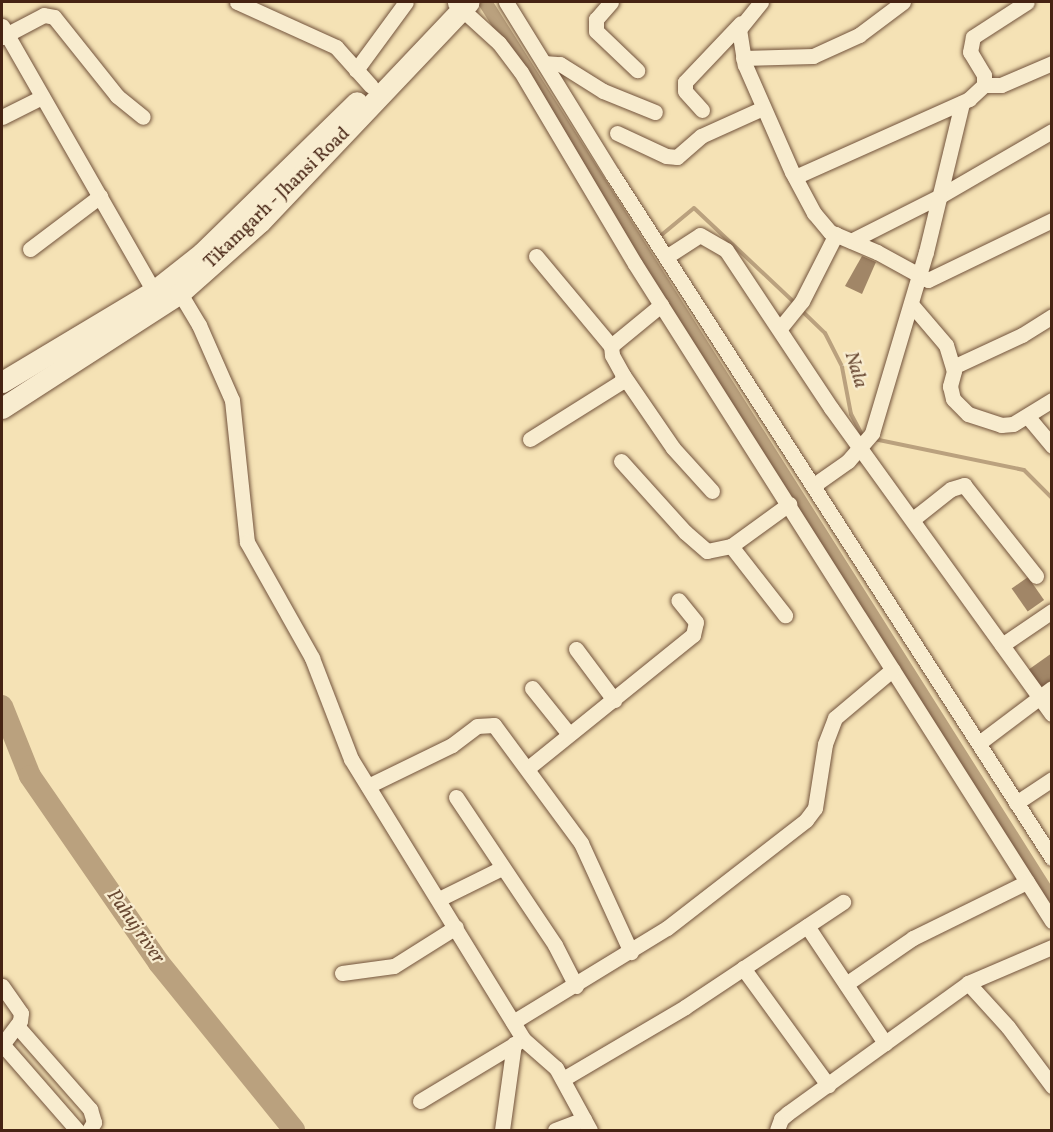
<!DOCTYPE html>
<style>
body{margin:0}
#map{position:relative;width:1053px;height:1132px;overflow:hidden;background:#f5e2b5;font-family:Vollkorn,serif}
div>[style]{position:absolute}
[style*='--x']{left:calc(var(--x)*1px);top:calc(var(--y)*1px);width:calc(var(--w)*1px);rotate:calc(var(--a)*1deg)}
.stream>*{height:4px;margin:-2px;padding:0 2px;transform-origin:2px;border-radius:2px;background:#baa17e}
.canal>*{height:14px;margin:-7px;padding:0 7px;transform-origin:7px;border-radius:7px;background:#baa17e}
.river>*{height:22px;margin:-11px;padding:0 11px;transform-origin:11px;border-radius:11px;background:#baa17e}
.building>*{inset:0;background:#a18667;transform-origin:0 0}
.roads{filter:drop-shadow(0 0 2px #72533c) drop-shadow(0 0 2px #72533c)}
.street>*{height:15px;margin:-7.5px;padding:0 7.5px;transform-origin:7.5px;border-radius:7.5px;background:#f8eccf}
.secondary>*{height:21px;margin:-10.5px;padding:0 10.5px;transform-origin:10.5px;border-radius:10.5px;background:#f8eccf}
span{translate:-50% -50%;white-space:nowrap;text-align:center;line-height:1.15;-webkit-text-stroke:4.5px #f8eccf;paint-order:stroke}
.street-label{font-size:18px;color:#462313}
.water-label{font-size:20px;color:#694933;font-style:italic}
.frame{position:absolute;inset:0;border:3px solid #462313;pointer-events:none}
</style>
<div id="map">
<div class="stream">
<div style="--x:659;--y:237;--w:45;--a:-39.6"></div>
<div style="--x:694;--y:208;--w:140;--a:43.3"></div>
<div style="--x:801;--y:310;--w:33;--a:44"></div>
<div style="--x:825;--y:333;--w:38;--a:63"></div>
<div style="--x:842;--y:367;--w:48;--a:79.2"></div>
<div style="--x:851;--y:414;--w:26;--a:62"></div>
<div style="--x:874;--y:439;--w:153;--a:11.7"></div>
<div style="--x:1024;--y:470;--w:40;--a:45"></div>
</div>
<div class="canal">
<div style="--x:485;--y:2;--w:1062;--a:57.73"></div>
</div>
<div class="river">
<div style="--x:2;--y:706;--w:75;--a:68.2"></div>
<div style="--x:30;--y:776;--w:227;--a:55.4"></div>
<div style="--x:159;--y:963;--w:215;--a:51"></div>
</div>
<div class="building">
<div style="clip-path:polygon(862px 256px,876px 262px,862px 294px,845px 286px)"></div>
<div style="left:1028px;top:577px;width:28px;height:20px;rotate:55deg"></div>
<div style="clip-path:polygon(1052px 653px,1052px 680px,1040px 688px,1028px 670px)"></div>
</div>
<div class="roads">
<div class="street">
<div style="--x:237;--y:2;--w:109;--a:24.4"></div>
<div style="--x:336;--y:47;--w:52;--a:48.1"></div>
<div style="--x:506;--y:2;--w:203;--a:58.3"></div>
<div style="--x:613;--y:175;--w:812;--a:57.27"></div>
<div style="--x:611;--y:2;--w:23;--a:131"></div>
<div style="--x:596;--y:19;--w:12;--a:90"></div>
<div style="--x:596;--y:31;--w:57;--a:43.6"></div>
<div style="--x:761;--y:2;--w:35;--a:129"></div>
<div style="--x:739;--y:29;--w:36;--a:81"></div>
<div style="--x:745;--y:65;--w:117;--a:66.3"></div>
<div style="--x:792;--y:172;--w:47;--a:61.8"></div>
<div style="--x:814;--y:213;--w:25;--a:50"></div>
<div style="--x:830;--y:232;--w:51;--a:23.1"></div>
<div style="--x:877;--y:252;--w:58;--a:28.8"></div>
<div style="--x:928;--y:280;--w:138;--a:-25.8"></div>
<div style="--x:455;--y:3;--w:59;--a:42.3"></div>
<div style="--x:499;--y:43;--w:36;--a:53"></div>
<div style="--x:521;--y:72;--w:223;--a:59.3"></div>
<div style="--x:635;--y:264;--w:778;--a:57.6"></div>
<div style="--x:2;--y:26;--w:305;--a:60.2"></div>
<div style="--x:2;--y:37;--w:47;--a:-27.6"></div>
<div style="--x:44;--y:15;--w:10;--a:11"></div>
<div style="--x:54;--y:17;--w:101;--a:51.4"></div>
<div style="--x:117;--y:96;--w:33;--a:39"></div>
<div style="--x:743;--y:58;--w:70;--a:-1.6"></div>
<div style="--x:813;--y:56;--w:51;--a:-24.5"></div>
<div style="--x:859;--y:35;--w:55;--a:-36.9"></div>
<div style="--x:544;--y:63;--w:16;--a:4"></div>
<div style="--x:560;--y:64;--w:51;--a:32.1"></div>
<div style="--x:603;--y:91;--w:56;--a:22"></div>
<div style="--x:356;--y:70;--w:84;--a:-53.7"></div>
<div style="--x:984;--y:85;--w:17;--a:0"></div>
<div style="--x:1001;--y:85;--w:56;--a:-23.3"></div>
<div style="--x:702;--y:110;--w:25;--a:-132"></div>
<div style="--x:685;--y:91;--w:9;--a:-90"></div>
<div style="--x:685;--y:82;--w:81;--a:-46.5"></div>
<div style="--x:2;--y:117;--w:45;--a:-26.6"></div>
<div style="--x:617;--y:133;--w:54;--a:25.1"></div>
<div style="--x:666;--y:156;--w:11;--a:5"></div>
<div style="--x:677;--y:157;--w:32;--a:-41"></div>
<div style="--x:701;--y:136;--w:68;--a:-24.3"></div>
<div style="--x:795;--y:177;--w:191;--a:-24.1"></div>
<div style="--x:969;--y:99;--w:21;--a:-43"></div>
<div style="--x:984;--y:85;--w:10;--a:-90"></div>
<div style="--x:984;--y:75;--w:27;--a:-121"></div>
<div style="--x:970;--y:52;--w:15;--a:-79"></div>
<div style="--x:973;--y:37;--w:64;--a:-32.9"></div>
<div style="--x:851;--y:241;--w:100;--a:-26.8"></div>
<div style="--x:940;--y:196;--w:129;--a:-30.1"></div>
<div style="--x:30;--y:249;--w:88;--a:-37.1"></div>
<div style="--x:536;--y:256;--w:117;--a:50.2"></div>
<div style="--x:666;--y:257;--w:40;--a:-32.9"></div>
<div style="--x:700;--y:235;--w:30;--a:30"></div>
<div style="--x:726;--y:250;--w:190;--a:56.4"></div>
<div style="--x:831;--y:408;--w:377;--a:54.2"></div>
<div style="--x:175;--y:285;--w:47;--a:59"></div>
<div style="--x:199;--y:325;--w:82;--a:66.3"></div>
<div style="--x:232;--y:400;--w:143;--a:84"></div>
<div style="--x:247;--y:542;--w:133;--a:60.7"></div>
<div style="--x:312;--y:658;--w:108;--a:68.9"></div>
<div style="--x:351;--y:759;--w:329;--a:58.4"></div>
<div style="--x:523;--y:1039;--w:44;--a:41.3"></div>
<div style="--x:556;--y:1068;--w:71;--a:61.3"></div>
<div style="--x:911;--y:304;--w:54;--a:49.5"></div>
<div style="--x:946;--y:345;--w:27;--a:73"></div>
<div style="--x:954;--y:371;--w:16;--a:105"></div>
<div style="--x:950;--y:386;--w:13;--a:77"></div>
<div style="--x:953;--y:399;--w:21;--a:45"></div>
<div style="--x:968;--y:414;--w:35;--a:18"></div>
<div style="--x:1001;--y:425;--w:12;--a:-5"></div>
<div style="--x:1013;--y:424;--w:46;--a:-31.6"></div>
<div style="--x:781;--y:327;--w:33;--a:-51"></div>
<div style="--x:802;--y:301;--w:75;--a:-63.1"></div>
<div style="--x:953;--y:367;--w:76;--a:-24.9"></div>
<div style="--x:1022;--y:335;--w:36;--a:-32"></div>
<div style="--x:623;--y:375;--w:88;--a:55.6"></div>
<div style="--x:673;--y:448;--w:58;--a:47.8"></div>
<div style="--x:1028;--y:417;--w:38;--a:50"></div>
<div style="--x:530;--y:439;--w:107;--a:-32.1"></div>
<div style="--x:621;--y:382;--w:7;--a:-74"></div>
<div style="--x:623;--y:375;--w:23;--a:-119"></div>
<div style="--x:612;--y:355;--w:9;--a:-96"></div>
<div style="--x:611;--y:346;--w:65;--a:-39.4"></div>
<div style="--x:621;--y:461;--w:96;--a:48"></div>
<div style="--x:685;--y:532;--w:29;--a:41"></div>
<div style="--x:707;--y:551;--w:25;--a:-12"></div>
<div style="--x:731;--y:546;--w:72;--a:-35.9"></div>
<div style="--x:814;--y:485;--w:42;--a:-35.2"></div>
<div style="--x:848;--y:461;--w:37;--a:-49"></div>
<div style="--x:872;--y:433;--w:189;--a:-73.4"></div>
<div style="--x:926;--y:252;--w:153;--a:-76.4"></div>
<div style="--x:913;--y:519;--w:48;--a:-38.3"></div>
<div style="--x:951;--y:489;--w:14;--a:-17"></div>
<div style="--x:964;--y:485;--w:116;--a:51.6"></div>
<div style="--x:731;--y:546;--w:88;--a:52"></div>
<div style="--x:1002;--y:645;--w:60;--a:-34.2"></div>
<div style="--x:576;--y:649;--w:64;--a:53.3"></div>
<div style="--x:532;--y:688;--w:59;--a:51.2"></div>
<div style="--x:979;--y:743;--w:91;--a:-37"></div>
<div style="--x:528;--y:768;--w:212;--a:-38.9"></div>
<div style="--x:693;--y:635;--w:13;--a:-77"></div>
<div style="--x:696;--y:622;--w:28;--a:-129"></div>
<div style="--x:368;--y:786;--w:93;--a:-26"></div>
<div style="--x:452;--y:745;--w:31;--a:-37"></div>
<div style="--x:477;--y:726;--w:17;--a:-3"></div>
<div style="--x:494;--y:725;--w:147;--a:53.6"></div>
<div style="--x:581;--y:843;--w:120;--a:65.4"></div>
<div style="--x:456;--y:797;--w:178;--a:56.2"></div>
<div style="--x:555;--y:945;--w:46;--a:62.9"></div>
<div style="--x:1016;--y:803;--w:43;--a:-33.7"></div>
<div style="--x:439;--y:899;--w:70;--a:-26.2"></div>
<div style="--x:807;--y:926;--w:141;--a:56.3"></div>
<div style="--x:743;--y:968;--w:145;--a:54"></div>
<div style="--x:342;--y:973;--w:52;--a:-7.7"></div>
<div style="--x:394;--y:966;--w:73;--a:-32.2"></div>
<div style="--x:968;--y:983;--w:59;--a:47.7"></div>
<div style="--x:1008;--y:1027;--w:74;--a:53.3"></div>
<div style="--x:846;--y:984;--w:81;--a:-34.5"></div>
<div style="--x:913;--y:938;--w:127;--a:-26.2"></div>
<div style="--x:2;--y:986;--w:33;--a:55"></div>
<div style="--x:21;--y:1013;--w:8;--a:97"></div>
<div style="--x:20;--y:1021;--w:30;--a:127"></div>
<div style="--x:513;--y:1022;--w:180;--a:-31.4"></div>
<div style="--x:667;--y:928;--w:176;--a:-37.8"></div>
<div style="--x:806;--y:820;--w:15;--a:-53"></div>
<div style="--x:815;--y:808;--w:65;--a:-81.1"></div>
<div style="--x:825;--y:744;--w:28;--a:-69"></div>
<div style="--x:835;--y:718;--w:75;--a:-40.1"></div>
<div style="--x:17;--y:1026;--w:111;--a:48.7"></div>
<div style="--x:90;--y:1109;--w:14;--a:73"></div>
<div style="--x:94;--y:1122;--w:9;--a:122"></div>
<div style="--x:2;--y:1044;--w:114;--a:48.9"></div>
<div style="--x:563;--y:1079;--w:142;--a:-30.5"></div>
<div style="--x:685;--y:1007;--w:190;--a:-33.6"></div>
<div style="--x:420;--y:1101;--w:120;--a:-31"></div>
<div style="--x:502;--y:1130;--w:87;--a:-82.1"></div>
<div style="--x:555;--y:1130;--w:31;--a:-21"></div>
<div style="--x:777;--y:1130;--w:12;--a:-70"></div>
<div style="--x:781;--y:1119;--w:9;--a:-41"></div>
<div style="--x:788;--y:1113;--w:222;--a:-35.8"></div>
<div style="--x:968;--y:983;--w:91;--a:-23.2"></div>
</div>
<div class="secondary">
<div style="--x:2;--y:382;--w:177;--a:-30.9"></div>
<div style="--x:154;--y:291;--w:61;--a:-38.4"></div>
<div style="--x:202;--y:253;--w:216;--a:-44.3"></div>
<div style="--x:2;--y:408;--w:212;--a:-32.9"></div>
<div style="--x:180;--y:293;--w:107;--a:-41.6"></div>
<div style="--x:260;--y:222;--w:303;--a:-46.5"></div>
</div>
</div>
<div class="street-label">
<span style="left:278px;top:199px;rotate:-44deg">Tikamgarh - Jhansi Road</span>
</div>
<div class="water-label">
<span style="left:855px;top:370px;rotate:73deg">Nala</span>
<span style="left:135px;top:927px;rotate:55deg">Pahuj river</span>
</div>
<div class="frame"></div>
</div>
